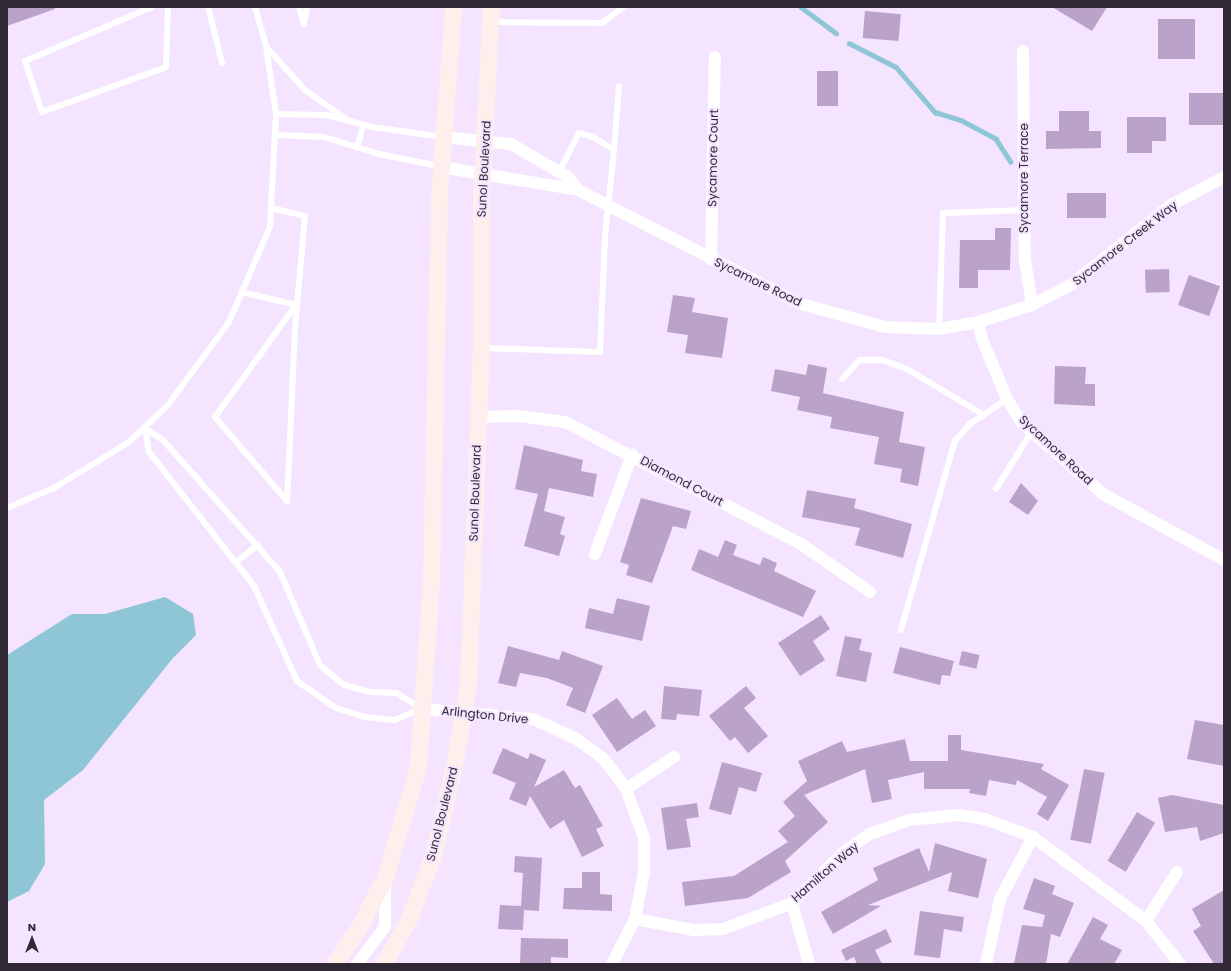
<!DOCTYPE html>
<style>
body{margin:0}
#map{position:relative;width:1231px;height:971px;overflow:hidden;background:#f4e4ff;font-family:Poppins,sans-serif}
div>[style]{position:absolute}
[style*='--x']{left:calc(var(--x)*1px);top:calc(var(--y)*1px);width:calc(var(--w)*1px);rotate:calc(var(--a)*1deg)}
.water>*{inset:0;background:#8fc6d6}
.stream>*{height:4.5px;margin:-2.25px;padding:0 2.25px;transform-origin:2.25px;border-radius:2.25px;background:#8fc6d6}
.building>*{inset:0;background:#baa2c9;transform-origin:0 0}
.service>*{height:6px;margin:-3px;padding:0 3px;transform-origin:3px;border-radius:3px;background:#fff}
.minor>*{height:12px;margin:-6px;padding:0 6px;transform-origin:6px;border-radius:6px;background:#fff}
.secondary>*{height:17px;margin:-8.5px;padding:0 8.5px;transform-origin:8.5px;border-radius:8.5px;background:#feefed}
span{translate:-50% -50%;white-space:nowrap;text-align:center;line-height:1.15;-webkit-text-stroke:4px #f4e4ff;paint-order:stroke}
.street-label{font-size:12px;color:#302834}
.frame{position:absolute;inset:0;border:8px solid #302834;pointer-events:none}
.north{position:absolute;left:12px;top:919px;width:40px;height:40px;-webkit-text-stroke:3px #f4e4ff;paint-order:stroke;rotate:0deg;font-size:11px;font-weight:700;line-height:16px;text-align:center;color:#302834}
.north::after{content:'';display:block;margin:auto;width:14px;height:18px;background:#302834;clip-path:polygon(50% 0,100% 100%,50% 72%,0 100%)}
</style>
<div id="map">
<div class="water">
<div style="clip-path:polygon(165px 597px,193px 614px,196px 635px,173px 658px,83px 770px,44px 800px,45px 864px,29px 891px,7px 902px,7px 655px,72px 614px,105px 614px)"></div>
</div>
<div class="stream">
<div style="--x:801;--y:7;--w:44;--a:36.6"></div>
<div style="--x:849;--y:43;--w:53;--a:27.1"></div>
<div style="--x:896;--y:67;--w:60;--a:49.1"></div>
<div style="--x:935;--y:112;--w:27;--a:17"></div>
<div style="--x:961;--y:120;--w:40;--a:28"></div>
<div style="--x:996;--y:139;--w:27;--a:57"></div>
</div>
<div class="building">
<div style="clip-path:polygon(7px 7px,55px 7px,55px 9px,7px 26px)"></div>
<div style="clip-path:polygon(1052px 7px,1107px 7px,1092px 31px)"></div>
<div style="left:865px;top:11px;width:36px;height:27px;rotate:5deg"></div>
<div style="left:1158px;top:19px;width:37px;height:40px"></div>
<div style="left:817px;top:71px;width:21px;height:35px"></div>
<div style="left:1224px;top:93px;width:32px;height:35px;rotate:90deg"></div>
<div style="clip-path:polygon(1059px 111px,1089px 111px,1089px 131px,1101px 131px,1101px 148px,1046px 149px,1046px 131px,1059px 131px)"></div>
<div style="clip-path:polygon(1127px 117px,1166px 117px,1166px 141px,1152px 141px,1152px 153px,1127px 153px)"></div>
<div style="left:1067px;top:193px;width:39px;height:25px"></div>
<div style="clip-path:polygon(995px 228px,1011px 228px,1010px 270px,978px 270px,978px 288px,959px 288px,960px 240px,995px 240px)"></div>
<div style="left:1169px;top:269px;width:23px;height:24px;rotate:88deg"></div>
<div style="left:1189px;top:275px;width:33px;height:32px;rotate:20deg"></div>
<div style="clip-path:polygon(673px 295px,695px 298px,692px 312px,728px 318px,722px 358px,685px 353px,688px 335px,667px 332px)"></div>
<div style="clip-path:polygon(808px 364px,827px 368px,823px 393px,904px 412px,899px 442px,925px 447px,918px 486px,900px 482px,902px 469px,874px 464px,879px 437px,830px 428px,832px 417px,797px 410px,800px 397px,771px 391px,775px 369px,806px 375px)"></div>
<div style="clip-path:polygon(1055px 366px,1086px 367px,1085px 384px,1095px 384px,1095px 406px,1054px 404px)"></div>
<div style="clip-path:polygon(524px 445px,583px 460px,581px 471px,597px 474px,593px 497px,549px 488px,544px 511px,565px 517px,560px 534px,565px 536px,559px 556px,524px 546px,538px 494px,515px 489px)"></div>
<div style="clip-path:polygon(1021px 483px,1038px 501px,1028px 515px,1009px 502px)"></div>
<div style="clip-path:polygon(807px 490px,856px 499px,854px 508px,912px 524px,903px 558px,855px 545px,860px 528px,802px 517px)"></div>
<div style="clip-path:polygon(641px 498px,691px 511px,686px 529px,673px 526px,652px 583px,626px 575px,629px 565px,620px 562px)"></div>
<div style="clip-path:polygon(725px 540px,737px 545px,733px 555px,760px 565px,763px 557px,777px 563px,774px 571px,816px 591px,803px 617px,691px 570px,699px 549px,718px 557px)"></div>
<div style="clip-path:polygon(617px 598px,650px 606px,642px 641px,585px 628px,589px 608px,613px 614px)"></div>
<div style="clip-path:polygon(821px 615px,830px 629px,813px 641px,825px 660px,800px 676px,778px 643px)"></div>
<div style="clip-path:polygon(845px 636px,862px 639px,859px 650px,872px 653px,866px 682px,836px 676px)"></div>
<div style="clip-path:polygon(508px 646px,559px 660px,562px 651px,603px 666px,585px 713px,566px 705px,573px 688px,547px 678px,520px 673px,516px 687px,498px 683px)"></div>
<div style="clip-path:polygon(900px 647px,954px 661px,950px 676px,942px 675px,940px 685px,893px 673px)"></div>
<div style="left:962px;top:651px;width:18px;height:14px;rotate:13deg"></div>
<div style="clip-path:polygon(664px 686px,702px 690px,699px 716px,677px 714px,676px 720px,661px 719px)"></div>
<div style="clip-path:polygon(746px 686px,756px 698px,744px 708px,768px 736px,748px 753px,735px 737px,730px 741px,709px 716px)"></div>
<div style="clip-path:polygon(617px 698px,632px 719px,645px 710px,656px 726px,617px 752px,592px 715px)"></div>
<div style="clip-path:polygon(1195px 720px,1224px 725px,1224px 766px,1187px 759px)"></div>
<div style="clip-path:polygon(948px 735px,961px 735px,961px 750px,1044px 764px,1041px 769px,1069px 785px,1048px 821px,1037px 814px,1047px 797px,1017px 780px,1016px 785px,989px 780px,986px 796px,969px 793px,970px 789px,924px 789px,924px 772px,888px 780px,892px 799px,872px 803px,865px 769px,804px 795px,828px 822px,785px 861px,791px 872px,748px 898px,685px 906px,682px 882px,734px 876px,788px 842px,778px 831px,795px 816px,783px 802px,807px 781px,798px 761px,842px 741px,847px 752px,905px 739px,910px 761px,948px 761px)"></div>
<div style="clip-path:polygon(503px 748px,528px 759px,530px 753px,546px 760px,534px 787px,564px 770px,575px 788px,580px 785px,603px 826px,596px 829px,604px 846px,582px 857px,564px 820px,550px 829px,530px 796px,526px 806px,509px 799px,516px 783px,492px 773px)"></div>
<div style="clip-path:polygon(722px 762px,762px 773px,756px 792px,739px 787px,731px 815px,709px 809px)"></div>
<div style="left:1084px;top:769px;width:21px;height:72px;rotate:11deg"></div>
<div style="clip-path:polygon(1172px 795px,1224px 805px,1224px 833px,1200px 841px,1197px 827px,1165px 832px,1158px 798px)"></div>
<div style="clip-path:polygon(697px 803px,699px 817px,686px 819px,691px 847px,667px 850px,661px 808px)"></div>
<div style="left:1137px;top:812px;width:21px;height:57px;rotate:31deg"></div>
<div style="clip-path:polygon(935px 843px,987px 859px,978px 898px,948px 891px,952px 872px,868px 905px,881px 906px,833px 934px,821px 912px,878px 880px,873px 868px,919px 848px,929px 872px)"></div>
<div style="clip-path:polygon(515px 856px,542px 858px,539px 911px,524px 910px,523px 930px,498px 929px,500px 905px,521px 906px,523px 873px,514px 872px)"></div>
<div style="clip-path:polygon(582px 872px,600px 872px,600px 894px,612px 895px,612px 911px,563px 909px,564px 888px,582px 888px)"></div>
<div style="clip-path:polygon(1034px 878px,1055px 886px,1052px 894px,1074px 903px,1060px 937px,1051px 934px,1046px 964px,1014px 964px,1022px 925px,1042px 927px,1045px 915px,1023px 909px)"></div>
<div style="clip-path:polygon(1224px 890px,1224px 964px,1214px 964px,1193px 931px,1201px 926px,1192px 909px)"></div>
<div style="clip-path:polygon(920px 911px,964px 917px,962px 932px,944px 929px,940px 958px,914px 955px)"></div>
<div style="clip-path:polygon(1093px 917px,1108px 925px,1100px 939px,1122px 950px,1114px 964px,1067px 964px)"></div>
<div style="clip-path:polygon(886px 929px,892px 942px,875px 950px,882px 964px,857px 964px,854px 957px,846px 961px,841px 950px)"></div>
<div style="clip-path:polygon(521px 938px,568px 939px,568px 958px,551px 957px,551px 964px,520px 964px)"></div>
</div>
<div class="service">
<div style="--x:152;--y:7;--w:138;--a:157"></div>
<div style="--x:25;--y:61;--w:54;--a:71.6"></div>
<div style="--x:42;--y:112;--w:132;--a:-19.9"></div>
<div style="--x:166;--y:67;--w:60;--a:-88.1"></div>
<div style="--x:208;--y:7;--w:58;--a:76"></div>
<div style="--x:299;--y:7;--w:18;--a:74"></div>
<div style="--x:492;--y:22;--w:110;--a:0.5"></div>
<div style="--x:602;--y:23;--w:26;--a:-37"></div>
<div style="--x:304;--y:23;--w:16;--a:-79"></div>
<div style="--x:268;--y:49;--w:55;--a:47.9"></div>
<div style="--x:305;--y:90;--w:49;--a:35"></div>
<div style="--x:276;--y:114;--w:51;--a:1.1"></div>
<div style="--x:327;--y:115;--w:47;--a:14.9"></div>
<div style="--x:372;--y:127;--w:71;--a:8.1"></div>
<div style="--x:277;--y:135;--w:47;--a:2.4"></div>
<div style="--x:324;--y:137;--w:58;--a:17.2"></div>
<div style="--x:379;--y:154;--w:61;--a:11.3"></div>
<div style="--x:357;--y:148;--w:24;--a:-75"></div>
<div style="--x:614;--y:150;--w:64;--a:-85.5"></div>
<div style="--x:271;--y:208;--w:35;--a:13"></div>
<div style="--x:305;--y:216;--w:112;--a:95.1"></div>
<div style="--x:295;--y:328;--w:173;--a:92.6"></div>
<div style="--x:242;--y:292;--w:56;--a:13.5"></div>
<div style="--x:296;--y:305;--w:138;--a:125.9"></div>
<div style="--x:215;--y:417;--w:111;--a:49.4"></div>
<div style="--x:939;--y:329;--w:116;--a:-88"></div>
<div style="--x:943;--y:213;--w:81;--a:-2.1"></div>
<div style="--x:483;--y:348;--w:117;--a:2"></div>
<div style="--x:600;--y:352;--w:116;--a:-87.5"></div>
<div style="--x:605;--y:236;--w:86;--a:-84"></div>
<div style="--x:614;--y:150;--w:25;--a:-148"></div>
<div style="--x:593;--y:137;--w:15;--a:-164"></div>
<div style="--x:579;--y:133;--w:44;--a:117.1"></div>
<div style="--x:842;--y:379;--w:26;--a:-47"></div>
<div style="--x:860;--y:360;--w:23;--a:0"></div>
<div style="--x:883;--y:360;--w:26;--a:21"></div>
<div style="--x:907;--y:369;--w:90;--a:30.9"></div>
<div style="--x:145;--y:428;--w:24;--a:81"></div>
<div style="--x:149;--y:452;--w:170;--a:51.9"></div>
<div style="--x:254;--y:586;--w:104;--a:65.6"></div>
<div style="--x:297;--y:681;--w:47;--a:34.7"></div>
<div style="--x:336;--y:708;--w:30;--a:17"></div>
<div style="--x:365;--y:717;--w:30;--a:6"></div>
<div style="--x:395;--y:720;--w:28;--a:-23"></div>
<div style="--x:145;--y:428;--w:22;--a:34"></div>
<div style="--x:163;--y:440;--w:176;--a:48.4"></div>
<div style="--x:280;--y:572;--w:101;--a:66.7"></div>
<div style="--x:320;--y:665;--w:31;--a:40"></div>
<div style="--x:344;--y:685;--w:27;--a:15"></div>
<div style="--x:370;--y:692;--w:26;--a:2"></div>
<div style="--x:396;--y:693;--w:29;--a:31"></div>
<div style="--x:996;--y:489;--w:68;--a:-58.2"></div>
<div style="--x:7;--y:508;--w:51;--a:-23.1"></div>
<div style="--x:54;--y:488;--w:88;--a:-31.5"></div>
<div style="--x:129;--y:442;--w:54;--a:-43.5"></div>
<div style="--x:168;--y:405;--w:103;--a:-53.7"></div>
<div style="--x:229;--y:322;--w:103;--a:-66.7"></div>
<div style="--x:270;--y:227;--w:113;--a:-87"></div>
<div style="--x:276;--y:114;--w:69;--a:-98.4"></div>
<div style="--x:266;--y:46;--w:41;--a:-105.8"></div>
<div style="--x:236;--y:562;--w:28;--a:-38"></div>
<div style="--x:901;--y:630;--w:197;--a:-74.1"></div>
<div style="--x:955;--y:441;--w:23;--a:-49"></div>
<div style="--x:970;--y:424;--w:45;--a:-34"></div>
</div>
<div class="minor">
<div style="--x:1023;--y:51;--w:209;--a:89.5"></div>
<div style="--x:1025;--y:260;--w:46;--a:81.2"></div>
<div style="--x:443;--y:137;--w:68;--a:5.9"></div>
<div style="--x:511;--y:144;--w:66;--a:30.1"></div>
<div style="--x:568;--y:177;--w:16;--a:52"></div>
<div style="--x:441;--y:167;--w:139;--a:9.5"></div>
<div style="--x:578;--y:190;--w:250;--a:27.1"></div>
<div style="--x:801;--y:304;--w:87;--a:15.3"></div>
<div style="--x:885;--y:327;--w:54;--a:2.1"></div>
<div style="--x:939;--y:329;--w:40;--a:-10"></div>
<div style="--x:978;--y:322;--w:57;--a:-17.5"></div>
<div style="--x:1032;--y:305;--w:45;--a:-27.7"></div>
<div style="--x:1072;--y:284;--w:127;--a:-38.6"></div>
<div style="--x:1171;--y:205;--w:60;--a:-27.8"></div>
<div style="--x:711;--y:259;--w:202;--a:-88.9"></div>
<div style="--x:978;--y:322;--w:17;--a:77"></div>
<div style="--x:982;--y:339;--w:65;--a:67.4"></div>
<div style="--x:1007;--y:399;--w:28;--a:58"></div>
<div style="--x:1022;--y:423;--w:108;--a:41.2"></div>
<div style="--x:1103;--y:494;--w:138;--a:28.6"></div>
<div style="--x:477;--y:417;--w:41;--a:-1.4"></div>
<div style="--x:518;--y:416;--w:47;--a:7.3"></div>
<div style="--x:565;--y:422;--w:266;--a:27.3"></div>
<div style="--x:801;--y:544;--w:84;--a:34.8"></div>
<div style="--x:595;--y:554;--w:106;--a:-69.5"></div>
<div style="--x:422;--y:709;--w:111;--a:5.1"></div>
<div style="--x:533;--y:719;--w:46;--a:24.3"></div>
<div style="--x:575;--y:738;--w:34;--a:36"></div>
<div style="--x:603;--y:758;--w:39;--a:53"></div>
<div style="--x:626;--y:789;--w:52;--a:69.8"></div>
<div style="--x:644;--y:838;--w:34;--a:90"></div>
<div style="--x:644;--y:872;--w:48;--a:100.8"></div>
<div style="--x:635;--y:919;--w:51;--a:117.1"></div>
<div style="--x:626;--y:789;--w:58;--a:-33.7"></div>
<div style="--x:792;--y:903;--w:63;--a:74.4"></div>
<div style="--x:635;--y:919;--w:60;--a:10.6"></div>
<div style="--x:694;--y:930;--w:29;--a:-2"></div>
<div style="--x:723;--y:929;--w:74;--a:-20.6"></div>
<div style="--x:792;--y:903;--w:73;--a:-44.4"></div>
<div style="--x:844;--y:852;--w:32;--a:-35"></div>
<div style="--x:870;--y:834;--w:41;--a:-19.7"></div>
<div style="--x:909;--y:820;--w:50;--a:-5.7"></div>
<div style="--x:959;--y:815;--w:26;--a:9"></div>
<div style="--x:985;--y:819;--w:51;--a:20.6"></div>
<div style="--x:1033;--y:837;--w:141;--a:36.6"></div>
<div style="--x:1146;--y:921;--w:55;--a:51.7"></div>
<div style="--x:1146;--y:921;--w:58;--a:-57.7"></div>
<div style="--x:357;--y:964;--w:46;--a:-52.9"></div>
<div style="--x:385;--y:927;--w:47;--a:-90"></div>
<div style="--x:986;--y:964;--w:66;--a:-77.8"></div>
<div style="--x:1000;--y:899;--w:70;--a:-62"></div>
</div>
<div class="secondary">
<div style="--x:334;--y:964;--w:42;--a:-55.6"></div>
<div style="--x:358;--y:929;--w:59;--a:-62.6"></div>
<div style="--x:385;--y:877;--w:116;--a:-73.4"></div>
<div style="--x:418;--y:766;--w:186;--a:-86"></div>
<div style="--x:431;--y:580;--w:385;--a:-88.8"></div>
<div style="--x:439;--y:195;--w:189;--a:-85.7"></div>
<div style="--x:383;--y:964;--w:50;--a:-59.8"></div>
<div style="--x:408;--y:921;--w:71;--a:-69.3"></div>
<div style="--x:433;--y:855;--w:86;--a:-76.6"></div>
<div style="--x:453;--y:771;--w:89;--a:-80.3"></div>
<div style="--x:468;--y:683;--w:335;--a:-87.8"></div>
<div style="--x:481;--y:348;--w:151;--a:-90"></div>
<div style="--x:481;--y:197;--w:190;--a:-87"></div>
</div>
<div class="street-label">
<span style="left:713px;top:158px;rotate:-89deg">Sycamore Court</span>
<span style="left:484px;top:169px;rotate:-87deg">Sunol Boulevard</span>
<span style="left:1024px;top:178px;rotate:-90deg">Sycamore Terrace</span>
<span style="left:1125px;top:243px;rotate:-38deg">Sycamore Creek Way</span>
<span style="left:758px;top:282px;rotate:26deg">Sycamore Road</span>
<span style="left:1056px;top:450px;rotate:43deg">Sycamore Road</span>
<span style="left:682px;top:481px;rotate:28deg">Diamond Court</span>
<span style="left:475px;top:493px;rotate:-88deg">Sunol Boulevard</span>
<span style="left:485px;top:715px;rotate:6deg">Arlington Drive</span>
<span style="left:442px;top:814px;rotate:-76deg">Sunol Boulevard</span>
<span style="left:825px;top:872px;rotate:-41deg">Hamilton Way</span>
</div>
<div class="frame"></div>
<div class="north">N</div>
</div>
